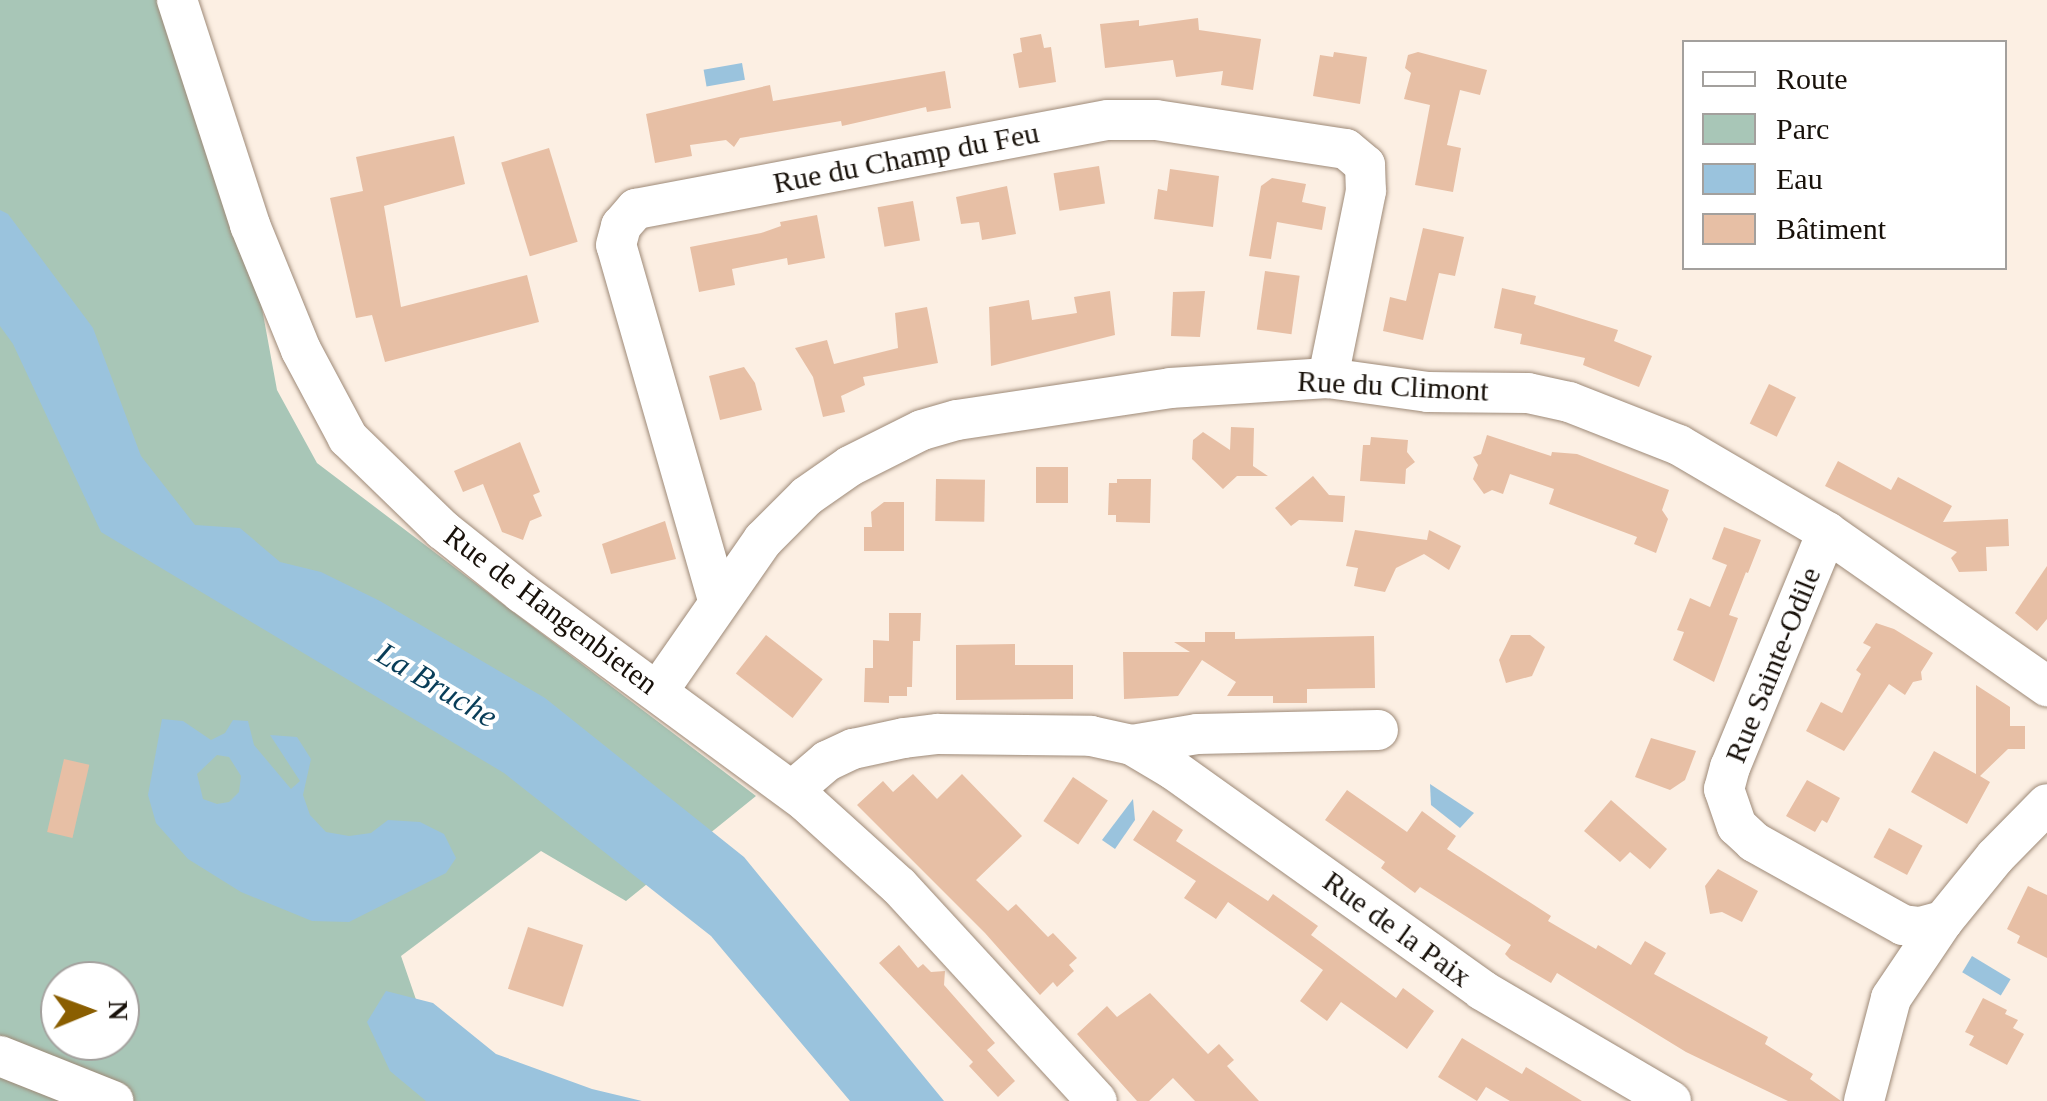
<!DOCTYPE html>
<meta charset="utf-8">
<style>
body{margin:0}
#map{position:relative;width:2047px;height:1101px;overflow:hidden;background:#fcefe3;font-family:"Times New Roman",serif}
div>[style]{position:absolute}
[style*='--x']{left:calc(var(--x)*1px);top:calc(var(--y)*1px);width:calc(var(--w)*1px);rotate:calc(var(--a)*1deg)}
.green>*{inset:0;background:#a8c6b7}
.water>*{inset:0;background:#9ac3dd;transform-origin:0 0}
.building>*{inset:0;background:#e7bfa5;transform-origin:0 0}
.roads{filter:drop-shadow(0 0 2px #9e8a78) drop-shadow(0 0 2px #9e8a78)}
.minor>*{height:40px;margin:-20px;padding:0 20px;transform-origin:20px;border-radius:20px;background:#fff}
span{translate:-50% -50%;white-space:nowrap;text-align:center;line-height:1.15;-webkit-text-stroke:8px #fff;paint-order:stroke}
.street-label{font-size:30px;color:#18110a}
.water-label{font-size:32px;color:#083d58;font-style:italic}
.legend{position:absolute;left:1682px;top:40px;width:325px;height:230px;box-sizing:border-box;background:#fff;border:2px solid #a3a09d;margin:0;padding:12px 18px;list-style:none;font-size:30px;color:#18110a}
.legend li{display:flex;align-items:center;gap:20px;height:50px}
.legend b{width:50px;border:2px solid #a3a09d}
.north{position:absolute;left:40px;top:961px;width:100px;height:100px;box-sizing:border-box;background:#fff;border:2px solid #a3a09d;border-radius:50%;rotate:89deg;font-size:28px;font-weight:700;line-height:40px;text-align:center;color:#18110a}
.north::after{content:'';display:block;margin:auto;width:35px;height:45px;background:#8a5e01;clip-path:polygon(50% 0,100% 100%,50% 72%,0 100%)}
</style>
<div id="map">
<div class="green">
<div style="clip-path:polygon(evenodd,0 0,192px 0,232px 145px,277px 390px,317px 463px,756px 796px,626px 901px,541px 851px,401px 956px,451px 1101px,0 1101px,0 0,60px 981px,120px 981px,120px 1041px,60px 1041px,60px 981px)"></div>
</div>
<div class="water">
<div style="left:742px;top:63px;width:17px;height:39px;rotate:80deg"></div>
<div style="clip-path:polygon(0 210px,8px 214px,93px 328px,141px 456px,195px 525px,240px 528px,280px 562px,321px 572px,380px 601px,545px 698px,744px 857px,944px 1101px,850px 1101px,711px 936px,504px 773px,101px 532px,13px 344px,0 326px)"></div>
<div style="clip-path:polygon(evenodd,162px 719px,183px 721px,211px 740px,225px 733px,233px 720px,248px 721px,254px 745px,291px 789px,300px 781px,270px 735px,297px 737px,311px 759px,303px 795px,310px 815px,326px 832px,349px 836px,371px 833px,388px 820px,420px 822px,444px 834px,456px 858px,446px 873px,349px 922px,312px 921px,241px 892px,188px 859px,156px 823px,148px 795px,162px 719px,217px 755px,229px 757px,241px 776px,239px 792px,229px 802px,217px 804px,203px 799px,197px 774px,217px 755px)"></div>
<div style="clip-path:polygon(1430px 784px,1474px 813px,1460px 828px,1431px 805px)"></div>
<div style="clip-path:polygon(1133px 799px,1135px 820px,1115px 849px,1102px 840px)"></div>
<div style="left:1972px;top:956px;width:45px;height:19px;rotate:31deg"></div>
<div style="clip-path:polygon(386px 991px,433px 1003px,496px 1054px,592px 1089px,642px 1101px,426px 1101px,390px 1071px,367px 1022px)"></div>
</div>
<div class="building">
<div style="clip-path:polygon(1198px 18px,1199px 30px,1261px 39px,1253px 90px,1221px 85px,1223px 71px,1176px 77px,1173px 60px,1105px 68px,1100px 24px,1139px 20px,1139px 26px)"></div>
<div style="clip-path:polygon(1041px 34px,1044px 48px,1051px 47px,1056px 82px,1019px 88px,1013px 54px,1022px 52px,1020px 38px)"></div>
<div style="clip-path:polygon(1334px 52px,1367px 57px,1360px 104px,1313px 96px,1320px 55px,1333px 57px)"></div>
<div style="clip-path:polygon(1418px 52px,1487px 70px,1480px 95px,1460px 90px,1447px 145px,1461px 148px,1453px 192px,1415px 185px,1430px 105px,1404px 99px,1411px 73px,1405px 68px,1408px 55px)"></div>
<div style="clip-path:polygon(945px 71px,951px 108px,927px 112px,926px 107px,842px 126px,841px 121px,740px 138px,734px 147px,726px 140px,690px 145px,692px 156px,655px 163px,646px 114px,770px 85px,773px 101px)"></div>
<div style="clip-path:polygon(454px 136px,465px 184px,384px 206px,401px 307px,527px 275px,539px 322px,385px 362px,372px 315px,356px 318px,330px 198px,363px 191px,356px 157px)"></div>
<div style="left:549px;top:148px;width:98px;height:50px;rotate:73deg"></div>
<div style="left:1099px;top:166px;width:38px;height:46px;rotate:81deg"></div>
<div style="clip-path:polygon(1170px 169px,1219px 176px,1213px 227px,1154px 219px,1158px 189px,1167px 191px)"></div>
<div style="clip-path:polygon(1272px 178px,1306px 184px,1302px 202px,1326px 207px,1322px 230px,1277px 222px,1271px 259px,1249px 256px,1261px 186px)"></div>
<div style="clip-path:polygon(1007px 186px,1016px 234px,982px 240px,979px 222px,961px 224px,956px 197px)"></div>
<div style="left:913px;top:201px;width:40px;height:36px;rotate:80deg"></div>
<div style="clip-path:polygon(817px 215px,825px 258px,788px 265px,787px 258px,732px 269px,735px 285px,699px 292px,690px 247px,761px 233px,781px 226px,780px 222px)"></div>
<div style="clip-path:polygon(1423px 228px,1464px 237px,1455px 276px,1439px 273px,1423px 340px,1383px 331px,1390px 297px,1406px 301px)"></div>
<div style="left:1265px;top:271px;width:35px;height:59px;rotate:8deg"></div>
<div style="clip-path:polygon(1502px 288px,1536px 296px,1534px 304px,1618px 330px,1614px 341px,1652px 356px,1639px 387px,1583px 365px,1585px 358px,1520px 344px,1522px 334px,1494px 328px)"></div>
<div style="clip-path:polygon(1110px 291px,1115px 335px,991px 366px,989px 307px,1029px 300px,1032px 320px,1077px 313px,1074px 297px)"></div>
<div style="clip-path:polygon(1205px 291px,1200px 337px,1171px 336px,1173px 292px)"></div>
<div style="clip-path:polygon(927px 307px,938px 363px,863px 377px,865px 385px,841px 396px,845px 412px,823px 417px,813px 377px,795px 348px,827px 340px,834px 364px,898px 348px,895px 313px)"></div>
<div style="clip-path:polygon(744px 367px,755px 383px,762px 410px,720px 420px,709px 376px)"></div>
<div style="left:1769px;top:384px;width:30px;height:44px;rotate:26deg"></div>
<div style="clip-path:polygon(1231px 427px,1254px 428px,1253px 466px,1268px 476px,1237px 476px,1223px 489px,1192px 459px,1193px 440px,1203px 432px,1230px 450px)"></div>
<div style="clip-path:polygon(1487px 435px,1551px 456px,1552px 452px,1577px 454px,1669px 490px,1662px 510px,1668px 519px,1656px 553px,1634px 544px,1637px 537px,1549px 504px,1554px 489px,1510px 474px,1503px 494px,1492px 490px,1484px 494px,1473px 479px,1478px 465px,1473px 457px,1481px 454px)"></div>
<div style="clip-path:polygon(1371px 437px,1408px 440px,1407px 452px,1415px 462px,1406px 469px,1405px 484px,1360px 481px,1363px 445px,1370px 445px)"></div>
<div style="clip-path:polygon(520px 442px,540px 492px,533px 495px,542px 516px,530px 521px,523px 540px,502px 532px,483px 484px,463px 492px,454px 471px)"></div>
<div style="clip-path:polygon(1838px 461px,1891px 490px,1898px 477px,1952px 506px,1943px 522px,2008px 519px,2009px 546px,1986px 547px,1987px 571px,1959px 572px,1951px 558px,1957px 552px,1825px 486px)"></div>
<div style="left:1036px;top:467px;width:32px;height:36px"></div>
<div style="clip-path:polygon(1313px 476px,1329px 495px,1345px 496px,1343px 522px,1299px 520px,1291px 526px,1275px 508px)"></div>
<div style="left:936px;top:479px;width:49px;height:42px;rotate:1deg"></div>
<div style="clip-path:polygon(1117px 479px,1151px 479px,1150px 523px,1116px 522px,1116px 515px,1108px 515px,1109px 483px,1117px 483px)"></div>
<div style="clip-path:polygon(884px 502px,904px 502px,904px 551px,864px 551px,864px 527px,872px 527px,871px 512px)"></div>
<div style="clip-path:polygon(665px 521px,676px 559px,611px 574px,602px 544px)"></div>
<div style="clip-path:polygon(1724px 527px,1761px 540px,1748px 573px,1740px 570px,1746px 572px,1729px 615px,1738px 618px,1714px 682px,1673px 660px,1684px 632px,1677px 630px,1690px 598px,1710px 607px,1727px 565px,1712px 559px)"></div>
<div style="clip-path:polygon(1355px 530px,1427px 540px,1429px 530px,1461px 546px,1449px 570px,1424px 554px,1396px 568px,1385px 592px,1354px 586px,1358px 568px,1346px 566px)"></div>
<div style="clip-path:polygon(2047px 566px,2047px 619px,2037px 631px,2015px 613px)"></div>
<div style="clip-path:polygon(889px 613px,921px 613px,920px 641px,913px 641px,912px 687px,907px 687px,907px 696px,889px 696px,889px 703px,864px 702px,865px 668px,873px 668px,873px 640px,889px 641px)"></div>
<div style="clip-path:polygon(1876px 623px,1894px 629px,1933px 653px,1921px 672px,1922px 680px,1913px 682px,1905px 695px,1889px 684px,1844px 751px,1806px 731px,1821px 702px,1842px 713px,1861px 674px,1856px 670px,1871px 647px,1863px 643px)"></div>
<div style="clip-path:polygon(1205px 632px,1235px 632px,1235px 639px,1374px 636px,1375px 688px,1307px 689px,1307px 703px,1273px 703px,1273px 696px,1227px 696px,1236px 682px,1202px 660px,1178px 696px,1124px 699px,1123px 652px,1190px 652px,1174px 642px,1205px 642px)"></div>
<div style="left:766px;top:635px;width:72px;height:49px;rotate:38deg"></div>
<div style="clip-path:polygon(1511px 635px,1530px 635px,1545px 647px,1532px 676px,1506px 683px,1499px 660px)"></div>
<div style="clip-path:polygon(1015px 644px,1015px 665px,1073px 665px,1073px 699px,956px 700px,956px 645px)"></div>
<div style="clip-path:polygon(1976px 685px,2010px 707px,2010px 726px,2025px 726px,2025px 749px,2008px 749px,1980px 776px,1990px 782px,1967px 824px,1911px 792px,1934px 751px,1976px 774px)"></div>
<div style="clip-path:polygon(1651px 738px,1696px 751px,1685px 780px,1670px 790px,1635px 777px)"></div>
<div style="left:64px;top:759px;width:26px;height:75px;rotate:13deg"></div>
<div style="clip-path:polygon(913px 774px,937px 799px,962px 774px,1022px 836px,976px 880px,1008px 911px,1016px 904px,1048px 937px,1053px 933px,1077px 958px,1069px 965px,1074px 971px,1057px 987px,1053px 982px,1040px 995px,985px 933px,857px 805px,883px 781px,893px 792px)"></div>
<div style="left:1073px;top:777px;width:42px;height:53px;rotate:34deg"></div>
<div style="clip-path:polygon(1807px 780px,1840px 798px,1827px 823px,1822px 820px,1815px 832px,1786px 816px)"></div>
<div style="clip-path:polygon(1347px 790px,1407px 832px,1422px 811px,1456px 836px,1447px 849px,1551px 916px,1548px 921px,1596px 949px,1598px 945px,1631px 965px,1645px 941px,1666px 953px,1654px 974px,1768px 1037px,1765px 1044px,1813px 1074px,1810px 1079px,1841px 1101px,1788px 1101px,1686px 1052px,1557px 973px,1551px 983px,1510px 959px,1505px 954px,1511px 945px,1420px 887px,1415px 893px,1381px 868px,1385px 862px,1325px 820px)"></div>
<div style="clip-path:polygon(1611px 800px,1667px 849px,1650px 869px,1630px 852px,1620px 862px,1584px 831px)"></div>
<div style="clip-path:polygon(1153px 810px,1183px 830px,1176px 841px,1268px 901px,1273px 894px,1318px 926px,1311px 935px,1396px 998px,1403px 988px,1434px 1011px,1407px 1049px,1341px 1002px,1327px 1021px,1300px 1001px,1323px 970px,1228px 902px,1216px 919px,1184px 898px,1196px 881px,1133px 840px)"></div>
<div style="left:1889px;top:828px;width:38px;height:33px;rotate:28deg"></div>
<div style="clip-path:polygon(1718px 869px,1758px 891px,1742px 922px,1722px 912px,1710px 914px,1705px 886px)"></div>
<div style="clip-path:polygon(2028px 886px,2047px 895px,2047px 958px,2017px 943px,2020px 936px,2007px 929px)"></div>
<div style="left:528px;top:927px;width:58px;height:65px;rotate:18deg"></div>
<div style="clip-path:polygon(899px 945px,918px 968px,923px 964px,931px 972px,945px 971px,944px 985px,995px 1043px,987px 1050px,1015px 1081px,998px 1097px,969px 1066px,973px 1062px,879px 963px)"></div>
<div style="clip-path:polygon(1150px 993px,1208px 1054px,1219px 1044px,1234px 1060px,1227px 1066px,1259px 1101px,1195px 1101px,1173px 1078px,1149px 1101px,1137px 1101px,1077px 1034px,1107px 1006px,1117px 1017px)"></div>
<div style="clip-path:polygon(1983px 998px,2007px 1010px,2005px 1014px,2018px 1020px,2013px 1028px,2024px 1034px,2007px 1065px,1969px 1045px,1974px 1036px,1965px 1032px)"></div>
<div style="clip-path:polygon(1462px 1038px,1522px 1074px,1526px 1067px,1582px 1101px,1510px 1101px,1486px 1087px,1477px 1101px,1438px 1077px)"></div>
</div>
<div class="roads">
<div class="minor">
<div style="--x:177;--y:0;--w:237;--a:72"></div>
<div style="--x:250;--y:225;--w:135;--a:67.8"></div>
<div style="--x:301;--y:350;--w:100;--a:61.9"></div>
<div style="--x:348;--y:438;--w:132;--a:44.1"></div>
<div style="--x:443;--y:530;--w:101;--a:38.6"></div>
<div style="--x:522;--y:593;--w:353;--a:36.3"></div>
<div style="--x:806;--y:802;--w:125;--a:42.1"></div>
<div style="--x:899;--y:886;--w:292;--a:47.4"></div>
<div style="--x:1827;--y:532;--w:254;--a:112.4"></div>
<div style="--x:1730;--y:767;--w:23;--a:105"></div>
<div style="--x:1724;--y:789;--w:39;--a:71"></div>
<div style="--x:1737;--y:826;--w:23;--a:43"></div>
<div style="--x:1754;--y:842;--w:171;--a:29.1"></div>
<div style="--x:1903;--y:925;--w:17;--a:7"></div>
<div style="--x:1920;--y:927;--w:24;--a:-15"></div>
<div style="--x:1943;--y:921;--w:82;--a:-50.9"></div>
<div style="--x:1995;--y:857;--w:74;--a:-45.5"></div>
<div style="--x:718;--y:600;--w:369;--a:-106"></div>
<div style="--x:616;--y:245;--w:20;--a:-75"></div>
<div style="--x:621;--y:226;--w:23;--a:-49"></div>
<div style="--x:636;--y:209;--w:480;--a:-10.7"></div>
<div style="--x:1108;--y:120;--w:48;--a:0"></div>
<div style="--x:1156;--y:120;--w:192;--a:8.7"></div>
<div style="--x:1346;--y:149;--w:25;--a:40"></div>
<div style="--x:1365;--y:165;--w:26;--a:88"></div>
<div style="--x:1366;--y:191;--w:191;--a:101.5"></div>
<div style="--x:658;--y:691;--w:184;--a:-55.2"></div>
<div style="--x:763;--y:540;--w:62;--a:-45"></div>
<div style="--x:807;--y:496;--w:52;--a:-34.9"></div>
<div style="--x:850;--y:466;--w:80;--a:-26.6"></div>
<div style="--x:922;--y:430;--w:36;--a:-16"></div>
<div style="--x:957;--y:420;--w:215;--a:-8.5"></div>
<div style="--x:1170;--y:388;--w:158;--a:-3.6"></div>
<div style="--x:1328;--y:378;--w:101;--a:8"></div>
<div style="--x:1428;--y:392;--w:100;--a:0.6"></div>
<div style="--x:1528;--y:393;--w:42;--a:12.4"></div>
<div style="--x:1569;--y:402;--w:118;--a:21.4"></div>
<div style="--x:1679;--y:445;--w:172;--a:30.4"></div>
<div style="--x:1827;--y:532;--w:269;--a:35"></div>
<div style="--x:1132;--y:745;--w:66;--a:-9.6"></div>
<div style="--x:1197;--y:734;--w:181;--a:-1.3"></div>
<div style="--x:793;--y:790;--w:45;--a:-40.5"></div>
<div style="--x:827;--y:761;--w:29;--a:-25"></div>
<div style="--x:853;--y:749;--w:52;--a:-12.2"></div>
<div style="--x:904;--y:738;--w:34;--a:-7"></div>
<div style="--x:938;--y:734;--w:153;--a:0.7"></div>
<div style="--x:1091;--y:736;--w:42;--a:12.4"></div>
<div style="--x:1132;--y:745;--w:49;--a:30.8"></div>
<div style="--x:1174;--y:770;--w:379;--a:35.5"></div>
<div style="--x:1482;--y:990;--w:219;--a:30.4"></div>
<div style="--x:0;--y:1056;--w:122;--a:21.7"></div>
<div style="--x:1864;--y:1101;--w:106;--a:-75.3"></div>
<div style="--x:1891;--y:998;--w:93;--a:-56"></div>
</div>
</div>
<div class="street-label">
<span style="left:906px;top:158px;rotate:-11deg">Rue du Champ du Feu</span>
<span style="left:1393px;top:386px;rotate:3deg">Rue du Climont</span>
<span style="left:551px;top:610px;rotate:37deg">Rue de Hangenbieten</span>
<span style="left:1773px;top:665px;rotate:-68deg">Rue Sainte-Odile</span>
<span style="left:1397px;top:929px;rotate:36deg">Rue de la Paix</span>
</div>
<div class="water-label">
<span style="left:437px;top:685px;rotate:31deg">La Bruche</span>
</div>
<ul class="legend">
<li><b style="height:12px;background:#fff"></b>Route</li>
<li><b style="height:28px;background:#a8c6b7"></b>Parc</li>
<li><b style="height:28px;background:#9ac3dd"></b>Eau</li>
<li><b style="height:28px;background:#e7bfa5"></b>Bâtiment</li>
</ul>
<div class="north">N</div>
</div>
